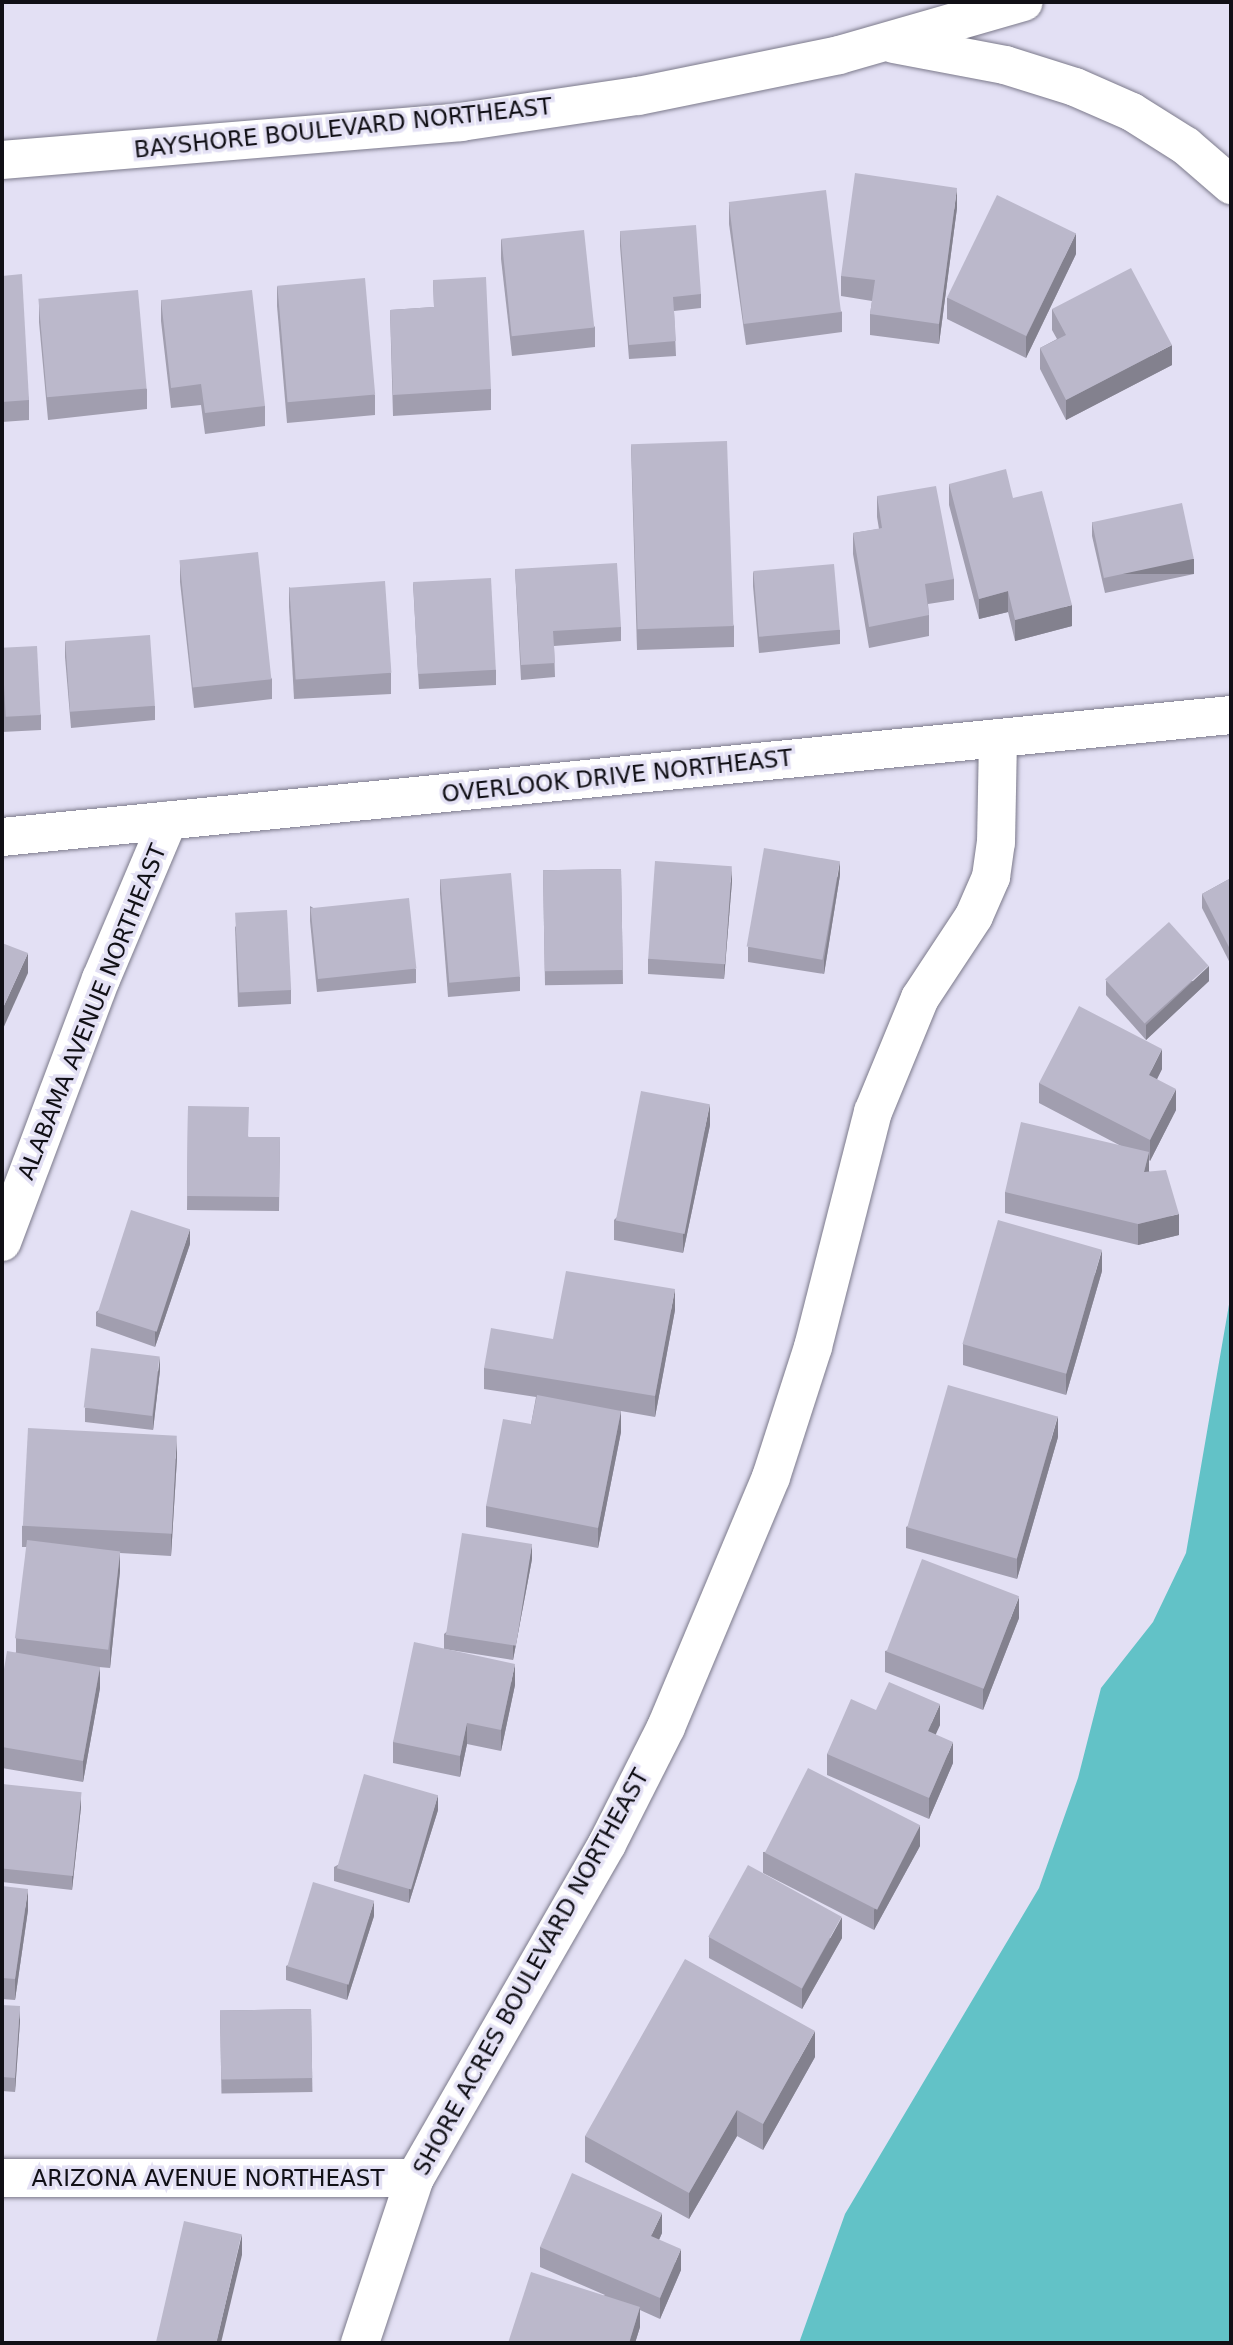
<!DOCTYPE html>
<style>
body{margin:0}
#map{position:relative;width:1233px;height:2345px;overflow:hidden;background:#e3e0f4;font-family:"DejaVu Sans",sans-serif}
div>[style]{position:absolute}
[style*='--x']{left:calc(var(--x)*1px);top:calc(var(--y)*1px);width:calc(var(--w)*1px);rotate:calc(var(--a)*1deg)}
.water>*{inset:0;background:#62c2c7}
.roads{filter:drop-shadow(0 0 2px #7c7a8b) drop-shadow(0 0 2px #7c7a8b)}
.minor>*{height:38px;margin:-19px;padding:0 19px;transform-origin:19px;border-radius:19px;background:#fff}
.wall>*{inset:0;background:#a19eaf;transform-origin:0 0}
.shaded-wall>*{inset:0;background:#83818e;transform-origin:0 0}
.building>*{inset:0;background:#bbb8cb;transform-origin:0 0}
span{translate:-50% -50%;white-space:nowrap;text-align:center;line-height:1.15;-webkit-text-stroke:7px #e3e0f4;paint-order:stroke}
.street-label{font-size:23px;color:#111016}
.frame{position:absolute;inset:0;border:4px solid #111016;pointer-events:none}
</style>
<div id="map">
<div class="water">
<div style="clip-path:polygon(1231px 1293px,1231px 2343px,799px 2343px,845px 2214px,1039px 1888px,1078px 1778px,1101px 1688px,1153px 1622px,1186px 1553px)"></div>
</div>
<div class="roads">
<div class="minor">
<div style="--x:894;--y:44;--w:113;--a:10.7"></div>
<div style="--x:1005;--y:65;--w:73;--a:17.4"></div>
<div style="--x:1075;--y:87;--w:62;--a:23.7"></div>
<div style="--x:1132;--y:112;--w:64;--a:32.2"></div>
<div style="--x:1186;--y:146;--w:60;--a:40.9"></div>
<div style="--x:2;--y:160;--w:461;--a:-4.7"></div>
<div style="--x:461;--y:122;--w:179;--a:-8.4"></div>
<div style="--x:638;--y:96;--w:205;--a:-11.5"></div>
<div style="--x:839;--y:55;--w:192;--a:-16"></div>
<div style="--x:2;--y:837;--w:1235;--a:-5.67"></div>
<div style="--x:2;--y:1242;--w:281;--a:-69.4"></div>
<div style="--x:101;--y:979;--w:172;--a:-67"></div>
<div style="--x:2;--y:2178;--w:413;--a:0"></div>
<div style="--x:360;--y:2343;--w:174;--a:-71.6"></div>
<div style="--x:415;--y:2178;--w:385;--a:-60.1"></div>
<div style="--x:607;--y:1844;--w:131;--a:-63.2"></div>
<div style="--x:666;--y:1727;--w:271;--a:-67.2"></div>
<div style="--x:771;--y:1477;--w:137;--a:-72.1"></div>
<div style="--x:813;--y:1347;--w:243;--a:-75.7"></div>
<div style="--x:873;--y:1112;--w:123;--a:-67.6"></div>
<div style="--x:920;--y:998;--w:98;--a:-56.6"></div>
<div style="--x:974;--y:916;--w:43;--a:-66.4"></div>
<div style="--x:991;--y:877;--w:34;--a:-82"></div>
<div style="--x:996;--y:843;--w:105;--a:-88.9"></div>
</div>
</div>
<div class="wall">
<div style="clip-path:polygon(729px 204px,842px 312px,842px 332px,746px 345px,729px 224px)"></div>
<div style="clip-path:polygon(957px 208px,939px 344px,870px 335px,870px 314px,872px 301px,841px 296px,841px 276px)"></div>
<div style="clip-path:polygon(620px 231px,701px 294px,701px 308px,674px 311px,676px 356px,629px 359px,620px 246px)"></div>
<div style="clip-path:polygon(501px 239px,595px 327px,595px 347px,512px 356px,501px 259px)"></div>
<div style="clip-path:polygon(1076px 254px,1026px 358px,947px 319px,947px 298px)"></div>
<div style="clip-path:polygon(2px 276px,29px 400px,29px 420px,2px 422px)"></div>
<div style="clip-path:polygon(433px 280px,491px 389px,491px 410px,393px 416px,390px 310px,434px 307px)"></div>
<div style="clip-path:polygon(277px 286px,375px 395px,375px 415px,287px 423px,277px 306px)"></div>
<div style="clip-path:polygon(161px 300px,265px 406px,265px 426px,205px 434px,201px 405px,171px 408px,161px 321px)"></div>
<div style="clip-path:polygon(39px 301px,147px 389px,147px 409px,48px 420px,39px 322px)"></div>
<div style="clip-path:polygon(1052px 309px,1172px 365px,1066px 420px,1040px 369px,1040px 348px,1057px 339px,1052px 330px)"></div>
<div style="clip-path:polygon(631px 445px,734px 626px,734px 647px,637px 650px)"></div>
<div style="clip-path:polygon(949px 484px,1013px 498px,1072px 626px,1015px 641px,1008px 612px,979px 619px,949px 505px)"></div>
<div style="clip-path:polygon(877px 496px,954px 579px,954px 600px,928px 604px,929px 615px,929px 636px,869px 648px,853px 554px,853px 533px,879px 529px,877px 517px)"></div>
<div style="clip-path:polygon(1092px 522px,1194px 574px,1105px 593px,1092px 536px)"></div>
<div style="clip-path:polygon(180px 561px,272px 679px,272px 699px,194px 708px,180px 582px)"></div>
<div style="clip-path:polygon(515px 569px,621px 627px,621px 641px,554px 646px,555px 677px,521px 680px)"></div>
<div style="clip-path:polygon(753px 572px,840px 630px,840px 644px,759px 653px,753px 586px)"></div>
<div style="clip-path:polygon(413px 583px,496px 670px,496px 685px,419px 689px)"></div>
<div style="clip-path:polygon(289px 587px,391px 673px,391px 694px,294px 699px,289px 607px)"></div>
<div style="clip-path:polygon(65px 642px,155px 706px,155px 720px,71px 728px,65px 657px)"></div>
<div style="clip-path:polygon(2px 648px,41px 715px,41px 730px,2px 732px)"></div>
<div style="left:621px;top:869px;width:115px;height:78px;rotate:89deg"></div>
<div style="clip-path:polygon(840px 875px,824px 974px,748px 962px,748px 947px)"></div>
<div style="clip-path:polygon(1231px 878px,1231px 965px,1202px 908px,1202px 894px)"></div>
<div style="clip-path:polygon(440px 879px,520px 977px,520px 991px,448px 997px,440px 893px)"></div>
<div style="clip-path:polygon(732px 881px,724px 979px,648px 974px,648px 959px)"></div>
<div style="clip-path:polygon(310px 906px,416px 969px,416px 983px,317px 992px,310px 921px)"></div>
<div style="clip-path:polygon(235px 926px,291px 990px,291px 1004px,238px 1007px)"></div>
<div style="clip-path:polygon(1106px 981px,1209px 981px,1146px 1040px,1106px 995px)"></div>
<div style="clip-path:polygon(1162px 1069px,1157px 1079px,1176px 1110px,1150px 1161px,1149px 1160px,1149px 1171px,1179px 1235px,1138px 1245px,1005px 1213px,1005px 1192px,1121px 1146px,1039px 1103px,1039px 1083px)"></div>
<div style="clip-path:polygon(188px 1106px,249px 1137px,280px 1137px,279px 1211px,187px 1210px)"></div>
<div style="clip-path:polygon(710px 1125px,683px 1253px,614px 1240px,614px 1220px)"></div>
<div style="clip-path:polygon(190px 1244px,155px 1347px,96px 1326px,96px 1312px)"></div>
<div style="clip-path:polygon(1102px 1271px,1066px 1395px,963px 1365px,963px 1344px)"></div>
<div style="clip-path:polygon(675px 1310px,655px 1417px,621px 1411px,621px 1432px,598px 1548px,486px 1527px,486px 1506px,531px 1424px,536px 1397px,484px 1389px,484px 1368px,553px 1339px)"></div>
<div style="clip-path:polygon(160px 1370px,153px 1430px,85px 1422px,85px 1408px)"></div>
<div style="clip-path:polygon(1058px 1437px,1017px 1579px,906px 1548px,906px 1527px)"></div>
<div style="clip-path:polygon(177px 1458px,171px 1556px,120px 1553px,120px 1571px,110px 1668px,99px 1667px,100px 1688px,83px 1782px,2px 1768px,2px 1681px,16px 1652px,16px 1638px,27px 1547px,22px 1547px,22px 1526px)"></div>
<div style="clip-path:polygon(532px 1559px,513px 1660px,444px 1649px,515px 1685px,501px 1751px,467px 1744px,460px 1777px,393px 1763px,393px 1742px,444px 1649px,444px 1634px)"></div>
<div style="clip-path:polygon(1019px 1618px,983px 1710px,885px 1672px,885px 1651px)"></div>
<div style="clip-path:polygon(876px 1710px,940px 1725px,935px 1734px,953px 1763px,929px 1819px,827px 1775px,827px 1754px)"></div>
<div style="clip-path:polygon(2px 1784px,81px 1807px,72px 1890px,2px 1882px)"></div>
<div style="clip-path:polygon(438px 1810px,409px 1903px,334px 1881px,334px 1867px)"></div>
<div style="clip-path:polygon(920px 1846px,874px 1930px,763px 1873px,763px 1852px)"></div>
<div style="clip-path:polygon(2px 1886px,28px 1910px,15px 2000px,2px 1999px)"></div>
<div style="clip-path:polygon(374px 1916px,347px 2000px,286px 1980px,286px 1966px)"></div>
<div style="clip-path:polygon(709px 1937px,842px 1938px,802px 2009px,709px 1958px)"></div>
<div style="clip-path:polygon(2px 2005px,20px 2021px,15px 2092px,2px 2091px)"></div>
<div style="left:311px;top:2009px;width:83px;height:91px;rotate:89deg"></div>
<div style="clip-path:polygon(815px 2057px,763px 2150px,737px 2136px,689px 2219px,585px 2162px,585px 2136px)"></div>
<div style="clip-path:polygon(662px 2233px,659px 2240px,681px 2270px,660px 2319px,640px 2310px,640px 2327px,635px 2343px,508px 2343px,605px 2295px,540px 2267px,540px 2247px)"></div>
</div>
<div class="shaded-wall">
<div style="clip-path:polygon(957px 188px,957px 208px,939px 344px,939px 324px)"></div>
<div style="clip-path:polygon(1076px 233px,1076px 254px,1026px 358px,1026px 337px)"></div>
<div style="clip-path:polygon(1172px 345px,1172px 365px,1066px 420px,1066px 400px)"></div>
<div style="left:1194px;top:559px;width:15px;height:91px;rotate:90deg"></div>
<div style="clip-path:polygon(1008px 591px,1008px 612px,979px 619px,979px 599px)"></div>
<div style="clip-path:polygon(1072px 605px,1072px 626px,1015px 641px,1015px 620px)"></div>
<div style="clip-path:polygon(840px 861px,840px 875px,824px 974px,824px 960px)"></div>
<div style="clip-path:polygon(732px 867px,732px 881px,724px 979px,724px 965px)"></div>
<div style="clip-path:polygon(28px 953px,28px 973px,2px 1031px,2px 1010px)"></div>
<div style="clip-path:polygon(1209px 966px,1209px 981px,1146px 1040px,1146px 1025px)"></div>
<div style="clip-path:polygon(1162px 1049px,1162px 1069px,1149px 1095px,1149px 1075px)"></div>
<div style="clip-path:polygon(1176px 1089px,1176px 1110px,1150px 1161px,1150px 1140px)"></div>
<div style="clip-path:polygon(710px 1104px,710px 1125px,683px 1253px,683px 1232px)"></div>
<div style="clip-path:polygon(1149px 1152px,1149px 1173px,1144px 1172px)"></div>
<div style="clip-path:polygon(1179px 1214px,1179px 1235px,1138px 1245px,1138px 1224px)"></div>
<div style="clip-path:polygon(190px 1229px,190px 1244px,155px 1347px,155px 1332px)"></div>
<div style="clip-path:polygon(1102px 1250px,1102px 1271px,1066px 1395px,1066px 1374px)"></div>
<div style="clip-path:polygon(675px 1289px,675px 1310px,655px 1417px,655px 1396px)"></div>
<div style="clip-path:polygon(160px 1356px,160px 1370px,153px 1430px,153px 1415px)"></div>
<div style="clip-path:polygon(621px 1411px,621px 1432px,598px 1548px,598px 1528px)"></div>
<div style="clip-path:polygon(1058px 1416px,1058px 1437px,1017px 1579px,1017px 1558px)"></div>
<div style="clip-path:polygon(177px 1437px,177px 1458px,171px 1556px,171px 1536px)"></div>
<div style="clip-path:polygon(532px 1544px,532px 1559px,513px 1660px,513px 1646px)"></div>
<div style="clip-path:polygon(120px 1551px,120px 1571px,110px 1668px,110px 1648px)"></div>
<div style="clip-path:polygon(1019px 1597px,1019px 1618px,983px 1710px,983px 1689px)"></div>
<div style="clip-path:polygon(515px 1664px,515px 1685px,501px 1751px,501px 1730px)"></div>
<div style="clip-path:polygon(100px 1667px,100px 1688px,83px 1782px,83px 1761px)"></div>
<div style="clip-path:polygon(940px 1704px,940px 1725px,928px 1752px,928px 1731px)"></div>
<div style="clip-path:polygon(467px 1723px,467px 1744px,460px 1777px,460px 1756px)"></div>
<div style="clip-path:polygon(953px 1742px,953px 1763px,929px 1819px,929px 1798px)"></div>
<div style="clip-path:polygon(81px 1793px,81px 1807px,72px 1890px,72px 1876px)"></div>
<div style="clip-path:polygon(438px 1795px,438px 1810px,409px 1903px,409px 1889px)"></div>
<div style="clip-path:polygon(920px 1825px,920px 1846px,874px 1930px,874px 1910px)"></div>
<div style="clip-path:polygon(28px 1889px,28px 1910px,15px 2000px,15px 1979px)"></div>
<div style="clip-path:polygon(374px 1901px,374px 1916px,347px 2000px,347px 1985px)"></div>
<div style="clip-path:polygon(842px 1917px,842px 1938px,802px 2009px,802px 1989px)"></div>
<div style="clip-path:polygon(20px 2006px,20px 2021px,15px 2092px,15px 2078px)"></div>
<div style="clip-path:polygon(815px 2031px,815px 2057px,763px 2150px,763px 2124px)"></div>
<div style="clip-path:polygon(737px 2110px,737px 2136px,689px 2219px,689px 2193px)"></div>
<div style="clip-path:polygon(662px 2213px,662px 2233px,651px 2257px,651px 2236px)"></div>
<div style="clip-path:polygon(242px 2234px,242px 2255px,221px 2343px,216px 2343px)"></div>
<div style="clip-path:polygon(681px 2249px,681px 2270px,660px 2319px,660px 2298px)"></div>
<div style="clip-path:polygon(640px 2307px,640px 2327px,635px 2343px,629px 2343px)"></div>
</div>
<div class="building">
<div style="clip-path:polygon(855px 173px,957px 188px,939px 324px,870px 314px,875px 280px,841px 276px)"></div>
<div style="left:826px;top:190px;width:123px;height:98px;rotate:83deg"></div>
<div style="left:997px;top:195px;width:88px;height:114px;rotate:26deg"></div>
<div style="clip-path:polygon(696px 225px,701px 294px,673px 297px,676px 341px,629px 345px,620px 231px)"></div>
<div style="left:584px;top:230px;width:98px;height:83px;rotate:84deg"></div>
<div style="clip-path:polygon(1131px 268px,1172px 345px,1066px 400px,1040px 348px,1066px 335px,1052px 309px)"></div>
<div style="clip-path:polygon(22px 274px,29px 400px,2px 402px,2px 276px)"></div>
<div style="clip-path:polygon(486px 277px,491px 389px,393px 395px,390px 310px,434px 307px,433px 280px)"></div>
<div style="left:365px;top:278px;width:117px;height:88px;rotate:85deg"></div>
<div style="left:138px;top:290px;width:99px;height:100px;rotate:85deg"></div>
<div style="clip-path:polygon(252px 290px,265px 406px,205px 413px,201px 384px,171px 388px,161px 300px)"></div>
<div style="left:727px;top:441px;width:185px;height:96px;rotate:88deg"></div>
<div style="clip-path:polygon(1006px 469px,1013px 498px,1042px 491px,1072px 605px,1015px 620px,1008px 591px,979px 599px,949px 484px)"></div>
<div style="clip-path:polygon(936px 486px,954px 579px,925px 584px,929px 615px,869px 627px,853px 533px,882px 528px,877px 496px)"></div>
<div style="left:1182px;top:503px;width:57px;height:92px;rotate:78deg"></div>
<div style="left:258px;top:552px;width:128px;height:79px;rotate:84deg"></div>
<div style="clip-path:polygon(617px 563px,621px 627px,553px 631px,555px 663px,521px 665px,515px 569px)"></div>
<div style="left:834px;top:564px;width:66px;height:81px;rotate:85deg"></div>
<div style="left:491px;top:578px;width:92px;height:78px;rotate:87deg"></div>
<div style="left:385px;top:581px;width:92px;height:96px;rotate:86deg"></div>
<div style="left:150px;top:635px;width:71px;height:85px;rotate:86deg"></div>
<div style="left:37px;top:646px;width:69px;height:35px;rotate:87deg"></div>
<div style="left:764px;top:848px;width:77px;height:100px;rotate:10deg"></div>
<div style="left:655px;top:861px;width:77px;height:98px;rotate:4deg"></div>
<div style="left:621px;top:869px;width:101px;height:78px;rotate:89deg"></div>
<div style="left:511px;top:873px;width:104px;height:71px;rotate:85deg"></div>
<div style="clip-path:polygon(1231px 878px,1231px 951px,1202px 894px)"></div>
<div style="left:409px;top:898px;width:71px;height:99px;rotate:84deg"></div>
<div style="left:287px;top:910px;width:80px;height:52px;rotate:87deg"></div>
<div style="left:1169px;top:922px;width:59px;height:86px;rotate:48deg"></div>
<div style="clip-path:polygon(2px 943px,28px 953px,2px 1010px)"></div>
<div style="clip-path:polygon(1079px 1006px,1162px 1049px,1149px 1075px,1176px 1089px,1150px 1140px,1039px 1083px)"></div>
<div style="left:641px;top:1091px;width:70px;height:132px;rotate:11deg"></div>
<div style="clip-path:polygon(188px 1106px,249px 1107px,248px 1137px,280px 1137px,279px 1197px,187px 1196px)"></div>
<div style="clip-path:polygon(1021px 1122px,1149px 1152px,1144px 1172px,1166px 1170px,1179px 1214px,1138px 1224px,1005px 1192px)"></div>
<div style="left:131px;top:1210px;width:62px;height:108px;rotate:18deg"></div>
<div style="left:998px;top:1220px;width:108px;height:129px;rotate:16deg"></div>
<div style="clip-path:polygon(566px 1271px,675px 1289px,655px 1396px,484px 1368px,491px 1328px,553px 1339px)"></div>
<div style="left:91px;top:1348px;width:69px;height:60px;rotate:7deg"></div>
<div style="left:948px;top:1385px;width:114px;height:148px;rotate:16deg"></div>
<div style="clip-path:polygon(537px 1395px,621px 1411px,598px 1528px,486px 1506px,503px 1419px,531px 1424px)"></div>
<div style="left:28px;top:1428px;width:149px;height:98px;rotate:3deg"></div>
<div style="left:462px;top:1533px;width:71px;height:103px;rotate:9deg"></div>
<div style="left:27px;top:1540px;width:94px;height:99px;rotate:7deg"></div>
<div style="left:922px;top:1559px;width:104px;height:99px;rotate:21deg"></div>
<div style="clip-path:polygon(414px 1642px,515px 1664px,501px 1730px,467px 1723px,460px 1756px,393px 1742px)"></div>
<div style="clip-path:polygon(7px 1651px,100px 1667px,83px 1761px,2px 1747px,2px 1681px)"></div>
<div style="clip-path:polygon(889px 1682px,940px 1704px,928px 1731px,953px 1742px,929px 1798px,827px 1754px,851px 1699px,876px 1710px)"></div>
<div style="left:808px;top:1768px;width:126px;height:95px;rotate:27deg"></div>
<div style="left:364px;top:1774px;width:77px;height:98px;rotate:16deg"></div>
<div style="left:2px;top:1784px;width:80px;height:84px;rotate:6deg"></div>
<div style="left:748px;top:1865px;width:107px;height:82px;rotate:29deg"></div>
<div style="left:313px;top:1882px;width:64px;height:88px;rotate:17deg"></div>
<div style="clip-path:polygon(2px 1886px,28px 1889px,15px 1979px,2px 1978px)"></div>
<div style="clip-path:polygon(685px 1959px,815px 2031px,763px 2124px,737px 2110px,689px 2193px,585px 2136px)"></div>
<div style="clip-path:polygon(2px 2005px,20px 2006px,15px 2078px,2px 2077px)"></div>
<div style="left:311px;top:2009px;width:69px;height:91px;rotate:89deg"></div>
<div style="clip-path:polygon(572px 2173px,662px 2213px,651px 2236px,681px 2249px,660px 2298px,540px 2247px)"></div>
<div style="left:184px;top:2221px;width:59px;height:125px;rotate:13deg"></div>
<div style="clip-path:polygon(531px 2272px,640px 2307px,629px 2343px,508px 2343px)"></div>
<div style="clip-path:polygon(29px 2342px,29px 2343px,2px 2343px)"></div>
</div>
<div class="street-label">
<span style="left:343px;top:128px;rotate:-6deg">BAYSHORE BOULEVARD NORTHEAST</span>
<span style="left:617px;top:776px;rotate:-6deg">OVERLOOK DRIVE NORTHEAST</span>
<span style="left:92px;top:1012px;rotate:-68deg">ALABAMA AVENUE NORTHEAST</span>
<span style="left:531px;top:1972px;rotate:-61deg">SHORE ACRES BOULEVARD NORTHEAST</span>
<span style="left:208px;top:2178px">ARIZONA AVENUE NORTHEAST</span>
</div>
<div class="frame"></div>
</div>
